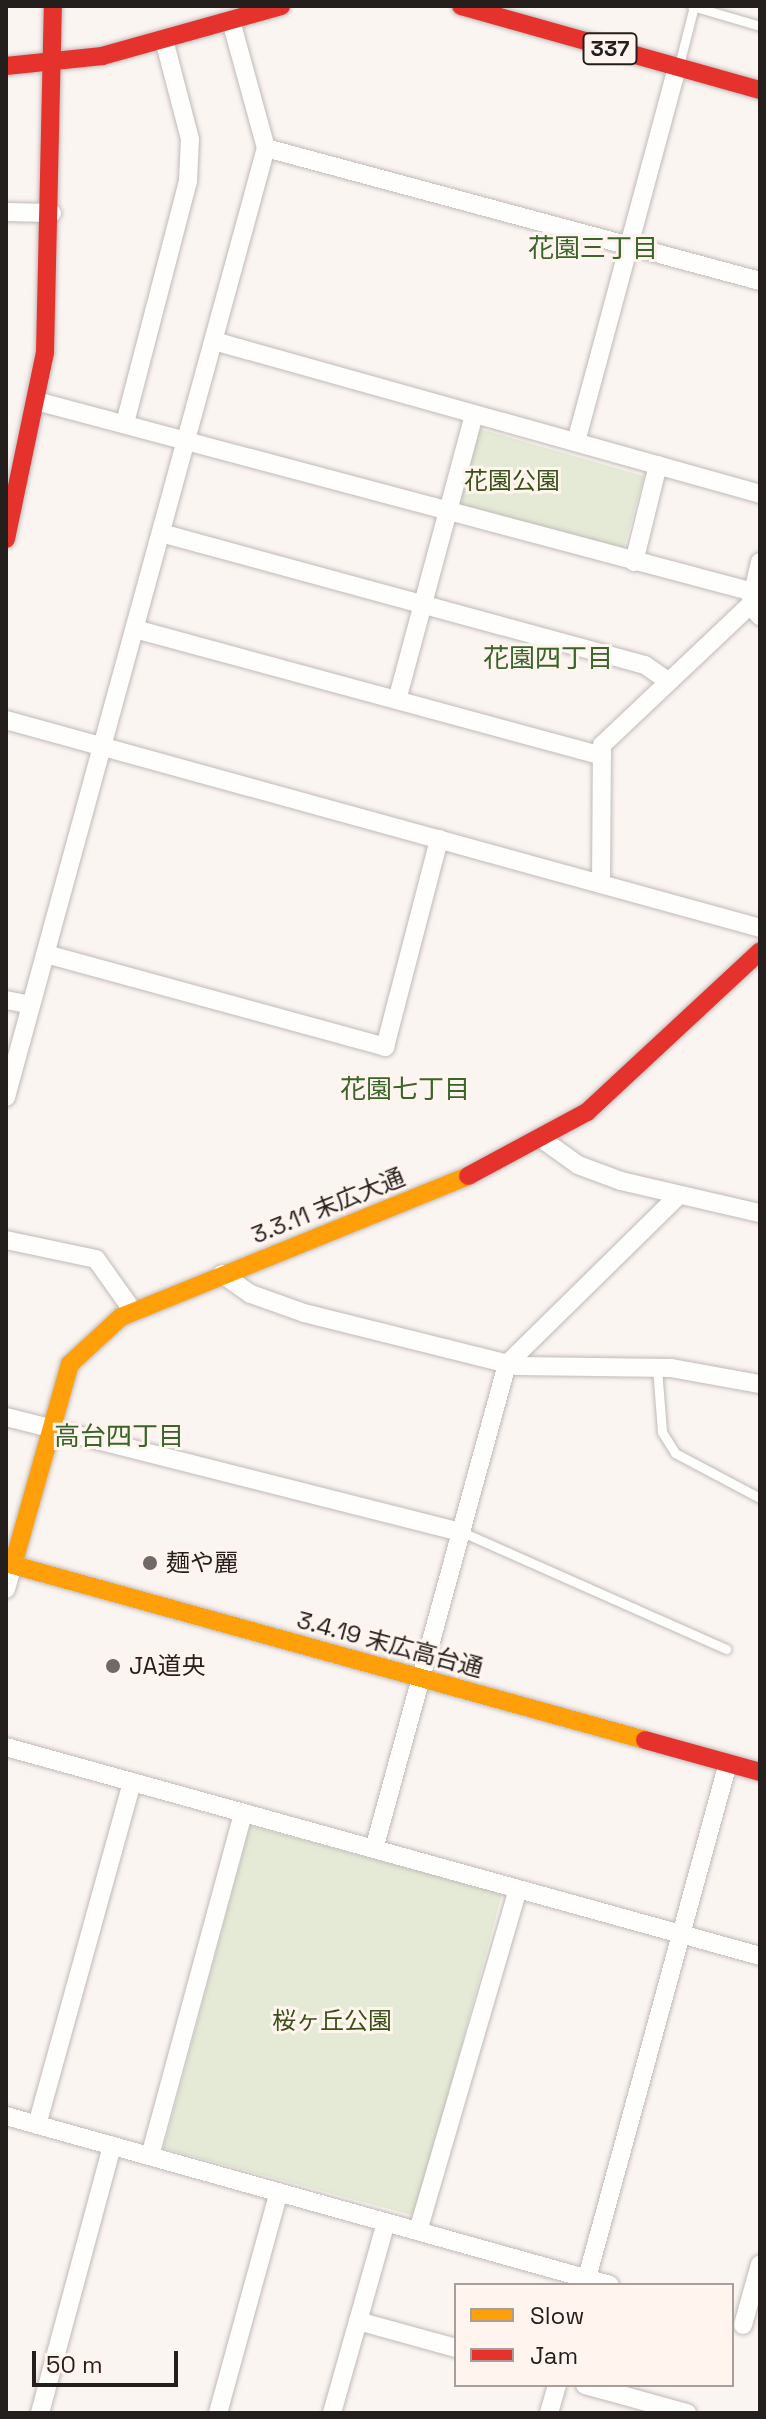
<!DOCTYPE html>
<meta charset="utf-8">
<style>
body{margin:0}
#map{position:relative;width:766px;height:2419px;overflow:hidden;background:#fbf5f2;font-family:"Space Grotesk","Noto Sans JP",sans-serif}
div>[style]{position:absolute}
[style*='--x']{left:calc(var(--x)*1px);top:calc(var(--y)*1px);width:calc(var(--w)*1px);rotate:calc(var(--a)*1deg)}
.green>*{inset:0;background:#e4ead6;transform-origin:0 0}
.roads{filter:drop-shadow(0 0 2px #c0bab8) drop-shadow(0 0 2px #c0bab8)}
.lane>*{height:9px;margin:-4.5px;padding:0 4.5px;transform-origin:4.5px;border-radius:4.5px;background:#fefefd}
.street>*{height:18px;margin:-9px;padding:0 9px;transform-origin:9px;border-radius:9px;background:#fefefd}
.slow>*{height:18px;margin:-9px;padding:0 9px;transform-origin:9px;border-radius:9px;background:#ff9f0a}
.jam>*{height:18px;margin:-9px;padding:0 9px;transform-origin:9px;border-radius:9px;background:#e5322d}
.dots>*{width:22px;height:22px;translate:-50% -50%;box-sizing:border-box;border:4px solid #fff4ee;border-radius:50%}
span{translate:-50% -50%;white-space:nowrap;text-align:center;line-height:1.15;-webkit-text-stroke:6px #fff4ee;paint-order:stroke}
.shield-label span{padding:2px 6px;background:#fff4ee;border:2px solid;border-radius:6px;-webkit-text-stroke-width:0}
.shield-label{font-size:22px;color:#241f1d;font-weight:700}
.park-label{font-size:24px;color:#3a501a}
.street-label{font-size:24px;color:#241f1d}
.poi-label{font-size:24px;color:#241f1d}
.left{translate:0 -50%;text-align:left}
.neighbourhood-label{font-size:26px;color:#39642b}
.frame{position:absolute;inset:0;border:8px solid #241f1d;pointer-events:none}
.legend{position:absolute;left:454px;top:2283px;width:280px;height:104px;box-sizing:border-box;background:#fff4ee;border:2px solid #a79f9a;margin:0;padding:10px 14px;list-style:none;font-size:24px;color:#241f1d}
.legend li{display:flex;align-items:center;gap:16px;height:40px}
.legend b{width:40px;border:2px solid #a79f9a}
.scale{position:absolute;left:32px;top:2351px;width:146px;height:36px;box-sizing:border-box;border:4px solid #241f1d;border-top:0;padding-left:10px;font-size:24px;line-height:28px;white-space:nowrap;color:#241f1d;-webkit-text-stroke:6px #fff4ee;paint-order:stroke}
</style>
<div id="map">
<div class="green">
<div style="left:480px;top:429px;width:171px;height:85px;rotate:16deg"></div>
<div style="left:250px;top:1826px;width:261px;height:334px;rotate:15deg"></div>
</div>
<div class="roads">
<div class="lane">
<div style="--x:692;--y:6;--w:71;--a:16.4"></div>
<div style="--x:680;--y:61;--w:57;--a:-75.7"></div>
<div style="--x:657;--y:1368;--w:64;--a:85.5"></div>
<div style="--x:662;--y:1432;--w:25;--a:58"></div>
<div style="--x:675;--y:1453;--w:96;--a:27.9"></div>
<div style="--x:462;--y:1532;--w:289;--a:23.9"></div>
</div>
<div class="street">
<div style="--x:266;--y:148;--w:512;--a:15.07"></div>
<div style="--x:6;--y:212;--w:46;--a:1.2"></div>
<div style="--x:214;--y:341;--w:567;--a:15.65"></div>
<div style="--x:40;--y:402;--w:738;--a:14.92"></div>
<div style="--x:125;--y:423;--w:250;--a:-75.4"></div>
<div style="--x:188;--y:181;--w:42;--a:-87.3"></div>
<div style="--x:190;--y:139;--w:102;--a:-104.7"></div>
<div style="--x:576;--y:442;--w:387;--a:-74.9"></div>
<div style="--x:161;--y:533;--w:502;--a:15.26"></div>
<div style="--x:645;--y:665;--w:29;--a:35"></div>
<div style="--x:634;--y:562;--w:100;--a:-76.1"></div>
<div style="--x:760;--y:562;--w:44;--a:103.1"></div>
<div style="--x:750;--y:605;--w:15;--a:48"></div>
<div style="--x:135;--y:629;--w:484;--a:15.2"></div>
<div style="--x:397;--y:700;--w:296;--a:-74.9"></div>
<div style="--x:6;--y:720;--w:782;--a:15.42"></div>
<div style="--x:601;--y:884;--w:139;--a:-89.6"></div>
<div style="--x:602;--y:745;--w:204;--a:-43.4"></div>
<div style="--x:46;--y:954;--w:352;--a:15.3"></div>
<div style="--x:385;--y:1047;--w:215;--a:-75.4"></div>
<div style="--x:6;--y:1000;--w:25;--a:11"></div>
<div style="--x:6;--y:1097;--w:984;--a:-74.68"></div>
<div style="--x:266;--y:148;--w:132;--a:-105.4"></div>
<div style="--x:542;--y:1139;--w:44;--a:35.8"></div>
<div style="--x:578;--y:1165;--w:46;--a:20.4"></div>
<div style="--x:621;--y:1181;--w:143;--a:13"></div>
<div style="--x:6;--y:1240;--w:92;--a:11.9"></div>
<div style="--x:96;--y:1259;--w:64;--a:54.6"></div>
<div style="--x:222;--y:1274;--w:35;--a:35"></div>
<div style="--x:251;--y:1294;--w:56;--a:19.7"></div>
<div style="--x:304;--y:1313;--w:219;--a:14"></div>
<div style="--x:517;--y:1366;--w:154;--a:0.7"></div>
<div style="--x:671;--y:1368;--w:90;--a:10.2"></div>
<div style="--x:6;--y:1417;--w:470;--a:14.2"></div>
<div style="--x:6;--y:1589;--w:25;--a:-74"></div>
<div style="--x:6;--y:1747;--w:782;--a:15.49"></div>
<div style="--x:374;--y:1849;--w:503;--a:-74.66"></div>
<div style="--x:507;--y:1364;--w:241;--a:-44.5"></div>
<div style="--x:6;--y:2116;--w:627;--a:15.63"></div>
<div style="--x:37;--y:2125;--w:356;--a:-74.5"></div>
<div style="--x:150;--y:2156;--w:355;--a:-74.8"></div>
<div style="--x:418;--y:2231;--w:356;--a:-73.7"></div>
<div style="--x:585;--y:2285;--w:541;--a:-74.68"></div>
<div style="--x:358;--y:2321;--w:102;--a:15.4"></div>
<div style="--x:743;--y:2325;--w:63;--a:-74.4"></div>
<div style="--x:585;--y:2385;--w:106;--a:15.4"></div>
<div style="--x:40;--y:2413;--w:277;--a:-74.9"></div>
<div style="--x:218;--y:2413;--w:229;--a:-74.6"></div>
<div style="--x:332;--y:2413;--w:198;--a:-74.2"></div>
<div style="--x:549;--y:2413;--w:29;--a:-74"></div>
</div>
<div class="slow">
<div style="--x:6;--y:1563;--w:663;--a:15.48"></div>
<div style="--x:13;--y:1565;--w:209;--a:-74.2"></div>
<div style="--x:70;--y:1364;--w:69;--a:-42.7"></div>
<div style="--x:121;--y:1317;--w:375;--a:-22.1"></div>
</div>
<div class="jam">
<div style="--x:461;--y:6;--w:311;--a:15.7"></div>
<div style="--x:6;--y:66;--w:97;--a:-5.9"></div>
<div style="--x:102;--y:56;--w:186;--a:-15.6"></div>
<div style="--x:6;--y:539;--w:191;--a:-78.2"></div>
<div style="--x:45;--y:352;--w:346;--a:-88.7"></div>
<div style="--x:468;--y:1176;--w:135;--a:-28.3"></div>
<div style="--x:587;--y:1112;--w:236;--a:-42.9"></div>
<div style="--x:645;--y:1740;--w:119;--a:15.5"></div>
</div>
</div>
<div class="dots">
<div style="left:150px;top:1563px;background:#6f6a68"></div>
<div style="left:113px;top:1666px;background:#6f6a68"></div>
</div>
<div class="shield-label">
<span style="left:610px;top:49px">337</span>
</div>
<div class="park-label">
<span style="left:512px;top:481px">花園公園</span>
<span style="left:332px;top:2021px">桜ヶ丘公園</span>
</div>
<div class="street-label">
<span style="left:328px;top:1206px;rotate:-22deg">3.3.11 末広大通</span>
<span style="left:390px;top:1644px;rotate:15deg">3.4.19 末広高台通</span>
</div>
<div class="poi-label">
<span class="left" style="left:166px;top:1563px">麺や麗</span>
<span class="left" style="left:129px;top:1666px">JA道央</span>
</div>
<div class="neighbourhood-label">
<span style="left:593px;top:249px">花園三丁目</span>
<span style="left:548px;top:659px">花園四丁目</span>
<span style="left:405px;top:1090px">花園七丁目</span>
<span style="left:119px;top:1437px">高台四丁目</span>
</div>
<div class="frame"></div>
<ul class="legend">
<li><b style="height:10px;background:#ff9f0a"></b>Slow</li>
<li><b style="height:10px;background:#e5322d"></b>Jam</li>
</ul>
<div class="scale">50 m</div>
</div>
